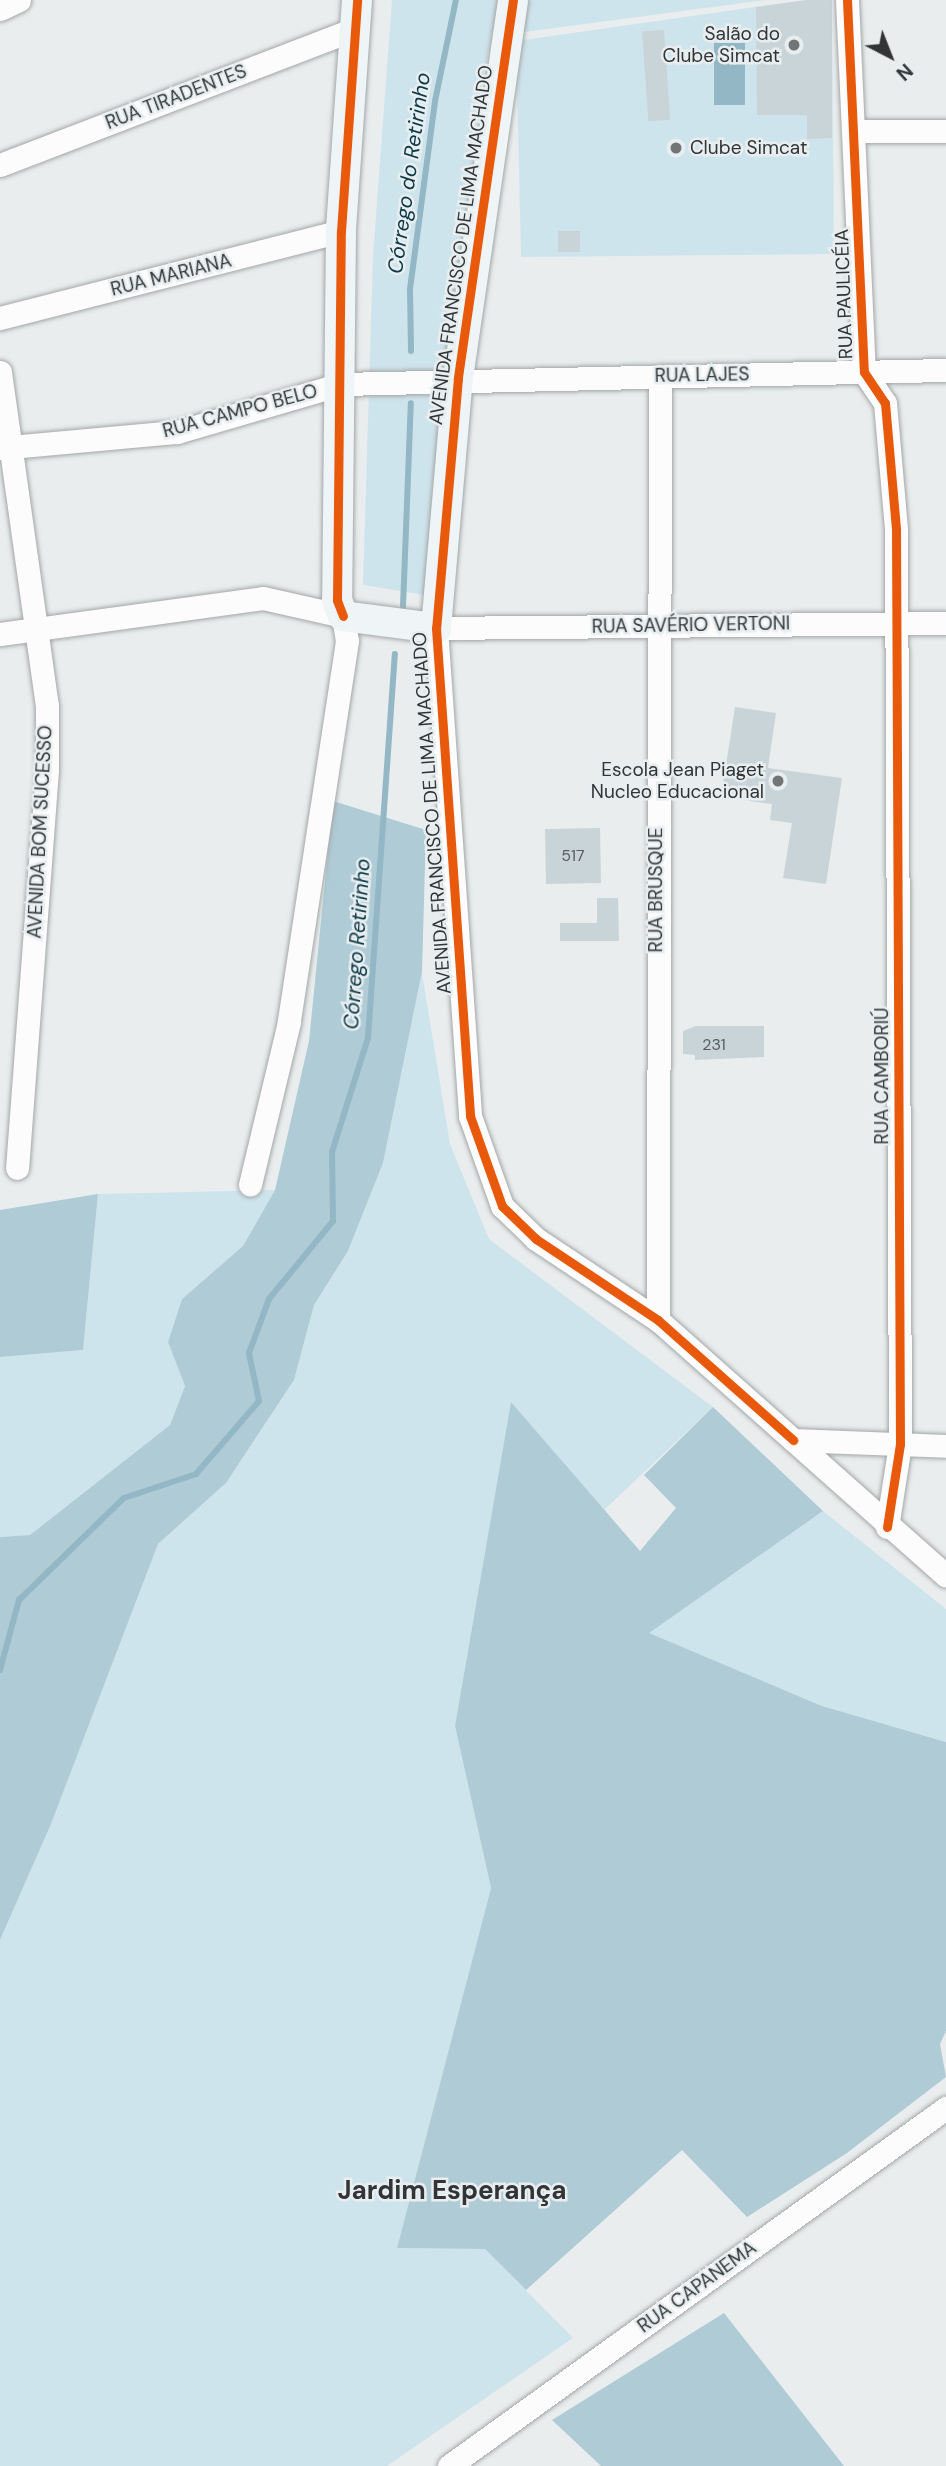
<!DOCTYPE html>
<meta charset="utf-8">
<style>
body{margin:0}
#map{position:relative;width:946px;height:2466px;overflow:hidden;background:#eaedee;font-family:"DM Sans",sans-serif}
div>[style]{position:absolute}
[style*='--x']{left:calc(var(--x)*1px);top:calc(var(--y)*1px);width:calc(var(--w)*1px);rotate:calc(var(--a)*1deg)}
.green>*{inset:0;background:#cee4ec}
.forest>*{inset:0;background:#afcbd6}
.water>*{inset:0;background:#93b7c4;transform-origin:0 0}
.stream>*{height:6px;margin:-3px;padding:0 3px;transform-origin:3px;border-radius:3px;background:#93b7c4}
.building>*{inset:0;background:#c9d4d8;transform-origin:0 0}
.roads{filter:drop-shadow(0 0 2px #a4a7a7) drop-shadow(0 0 2px #a4a7a7)}
.minor>*{height:23px;margin:-11.5px;padding:0 11.5px;transform-origin:11.5px;border-radius:11.5px;background:#fcfcfc}
.major>*{height:30px;margin:-15px;padding:0 15px;transform-origin:15px;border-radius:15px;background:#eff4f6}
.cycleway>*{height:9px;margin:-4.5px;padding:0 4.5px;transform-origin:4.5px;border-radius:4.5px;background:#e8590c}
.dots>*{width:19px;height:19px;translate:-50% -50%;box-sizing:border-box;border:4px solid #e8eef0;border-radius:50%}
span{translate:-50% -50%;white-space:nowrap;text-align:center;line-height:1.15;-webkit-text-stroke:5px #e8eef0;paint-order:stroke}
.number-label{font-size:16px;color:#585c5e}
.number-label span{-webkit-text-stroke-width:0}
.poi-label{font-size:19px;color:#323435}
.right{translate:-100% -50%;text-align:right}
.left{translate:0 -50%;text-align:left}
.street-label{font-size:19px;color:#323435}
.water-label{font-size:21px;color:#093846;font-style:italic}
.district-label{font-size:26px;color:#323435;font-weight:700}
.north{position:absolute;left:855px;top:21px;width:70px;height:70px;-webkit-text-stroke:5px #e8eef0;paint-order:stroke;rotate:138deg;font-size:19px;font-weight:700;line-height:28px;text-align:center;color:#323435}
.north::after{content:'';display:block;margin:auto;width:24px;height:32px;background:#323435;clip-path:polygon(50% 0,100% 100%,50% 72%,0 100%)}
</style>
<div id="map">
<div class="green">
<div style="clip-path:polygon(392px 0,499px 0,478px 102px,425px 595px,363px 585px,373px 256px)"></div>
<div style="clip-path:polygon(522px 0,765px 0,517px 33px)"></div>
<div style="clip-path:polygon(805px 0,832px 0,834px 254px,521px 257px,516px 41px)"></div>
<div style="clip-path:polygon(422px 973px,450px 1144px,489px 1239px,713px 1407px,604px 1510px,511px 1403px,455px 1726px,491px 1888px,397px 2248px,485px 2249px,573px 2338px,387px 2466px,0 2466px,0 1940px,51px 1824px,158px 1544px,226px 1483px,294px 1380px,314px 1305px,348px 1251px,383px 1163px)"></div>
<div style="clip-path:polygon(275px 1190px,243px 1246px,182px 1299px,168px 1342px,185px 1386px,170px 1425px,30px 1535px,0 1537px,0 1357px,83px 1350px,98px 1194px)"></div>
<div style="clip-path:polygon(823px 1511px,946px 1609px,946px 1742px,822px 1706px,648px 1633px)"></div>
</div>
<div class="forest">
<div style="clip-path:polygon(333px 801px,426px 830px,422px 972px,383px 1163px,348px 1251px,314px 1305px,294px 1380px,226px 1483px,158px 1544px,51px 1824px,0 1940px,0 1537px,30px 1535px,170px 1425px,185px 1386px,168px 1342px,182px 1299px,243px 1246px,275px 1190px,309px 1041px)"></div>
<div style="clip-path:polygon(98px 1194px,83px 1350px,0 1357px,0 1210px)"></div>
<div style="clip-path:polygon(511px 1402px,640px 1551px,676px 1508px,644px 1475px,713px 1407px,823px 1511px,649px 1633px,822px 1706px,946px 1742px,946px 2031px,940px 2044px,946px 2077px,847px 2153px,747px 2217px,682px 2150px,526px 2290px,485px 2249px,397px 2248px,491px 1888px,455px 1726px)"></div>
<div style="clip-path:polygon(724px 2313px,844px 2466px,601px 2466px,552px 2420px)"></div>
</div>
<div class="water">
<div style="left:714px;top:43px;width:31px;height:62px"></div>
</div>
<div class="stream">
<div style="--x:411;--y:351;--w:62;--a:-90.9"></div>
<div style="--x:410;--y:289;--w:190;--a:-82.4"></div>
<div style="--x:435;--y:101;--w:103;--a:-78.3"></div>
<div style="--x:403;--y:607;--w:204;--a:-87.8"></div>
<div style="--x:0;--y:1670;--w:73;--a:-74.8"></div>
<div style="--x:19;--y:1600;--w:146;--a:-44.2"></div>
<div style="--x:124;--y:1498;--w:76;--a:-18.4"></div>
<div style="--x:196;--y:1474;--w:96;--a:-49.2"></div>
<div style="--x:259;--y:1401;--w:49;--a:-101.8"></div>
<div style="--x:249;--y:1353;--w:58;--a:-69.7"></div>
<div style="--x:269;--y:1299;--w:101;--a:-50.6"></div>
<div style="--x:333;--y:1221;--w:69;--a:-90.8"></div>
<div style="--x:332;--y:1152;--w:120;--a:-72.5"></div>
<div style="--x:368;--y:1038;--w:385;--a:-86"></div>
</div>
<div class="building">
<div style="clip-path:polygon(807px 0,832px 0,832px 138px,807px 139px,807px 115px,757px 115px,756px 7px)"></div>
<div style="left:664px;top:30px;width:90px;height:22px;rotate:86deg"></div>
<div style="left:558px;top:231px;width:22px;height:21px"></div>
<div style="clip-path:polygon(735px 707px,776px 713px,768px 768px,842px 778px,826px 884px,783px 878px,792px 823px,770px 820px,772px 804px,721px 797px)"></div>
<div style="left:600px;top:828px;width:55px;height:55px;rotate:89deg"></div>
<div style="clip-path:polygon(597px 898px,618px 898px,619px 941px,560px 941px,560px 923px,597px 923px)"></div>
<div style="clip-path:polygon(696px 1026px,764px 1026px,764px 1057px,695px 1060px,695px 1055px,683px 1054px,683px 1031px)"></div>
</div>
<div class="roads">
<div class="minor">
<div style="--x:847;--y:0;--w:372;--a:87.4"></div>
<div style="--x:864;--y:372;--w:37;--a:56"></div>
<div style="--x:885;--y:403;--w:127;--a:85"></div>
<div style="--x:896;--y:530;--w:914;--a:89.75"></div>
<div style="--x:900;--y:1444;--w:84;--a:98.9"></div>
<div style="--x:0;--y:9;--w:21;--a:-25"></div>
<div style="--x:855;--y:131;--w:91;--a:0"></div>
<div style="--x:0;--y:165;--w:376;--a:-21"></div>
<div style="--x:0;--y:318;--w:352;--a:-14.3"></div>
<div style="--x:0;--y:372;--w:336;--a:82"></div>
<div style="--x:47;--y:705;--w:65;--a:90"></div>
<div style="--x:47;--y:770;--w:399;--a:94.3"></div>
<div style="--x:0;--y:448;--w:178;--a:-5.2"></div>
<div style="--x:177;--y:432;--w:171;--a:-16.3"></div>
<div style="--x:341;--y:384;--w:605;--a:-1.33"></div>
<div style="--x:946;--y:623;--w:510;--a:179.44"></div>
<div style="--x:436;--y:628;--w:489;--a:86"></div>
<div style="--x:470;--y:1116;--w:96;--a:70.4"></div>
<div style="--x:502;--y:1206;--w:47;--a:44.1"></div>
<div style="--x:536;--y:1239;--w:146;--a:33.6"></div>
<div style="--x:658;--y:1320;--w:385;--a:41.6"></div>
<div style="--x:0;--y:634;--w:265;--a:-7.8"></div>
<div style="--x:263;--y:598;--w:82;--a:12.7"></div>
<div style="--x:343;--y:616;--w:25;--a:81"></div>
<div style="--x:347;--y:641;--w:385;--a:98.7"></div>
<div style="--x:289;--y:1022;--w:167;--a:103.5"></div>
<div style="--x:658;--y:1320;--w:944;--a:-89.88"></div>
<div style="--x:793;--y:1440;--w:153;--a:2.2"></div>
<div style="--x:449;--y:2466;--w:613;--a:-35.77"></div>
</div>
<div class="major">
<div style="--x:357;--y:0;--w:232;--a:94"></div>
<div style="--x:341;--y:231;--w:369;--a:90.6"></div>
<div style="--x:337;--y:600;--w:17;--a:69"></div>
<div style="--x:343;--y:616;--w:94;--a:7.4"></div>
<div style="--x:436;--y:628;--w:251;--a:-85"></div>
<div style="--x:458;--y:378;--w:382;--a:-81.7"></div>
</div>
</div>
<div class="cycleway">
<div style="--x:513;--y:0;--w:382;--a:98.3"></div>
<div style="--x:458;--y:378;--w:251;--a:95"></div>
<div style="--x:436;--y:628;--w:489;--a:86"></div>
<div style="--x:470;--y:1116;--w:96;--a:70.4"></div>
<div style="--x:502;--y:1206;--w:47;--a:44.1"></div>
<div style="--x:536;--y:1239;--w:146;--a:33.6"></div>
<div style="--x:658;--y:1320;--w:181;--a:41.6"></div>
<div style="--x:847;--y:0;--w:372;--a:87.4"></div>
<div style="--x:864;--y:372;--w:37;--a:56"></div>
<div style="--x:885;--y:403;--w:127;--a:85"></div>
<div style="--x:896;--y:530;--w:914;--a:89.75"></div>
<div style="--x:900;--y:1444;--w:84;--a:98.9"></div>
<div style="--x:343;--y:616;--w:17;--a:-111"></div>
<div style="--x:337;--y:600;--w:369;--a:-89.4"></div>
<div style="--x:341;--y:231;--w:232;--a:-86"></div>
</div>
<div class="dots">
<div style="left:794px;top:45px;background:#727576"></div>
<div style="left:676px;top:148px;background:#727576"></div>
<div style="left:778px;top:781px;background:#727576"></div>
</div>
<div class="number-label">
<span style="left:573px;top:856px">517</span>
<span style="left:714px;top:1045px">231</span>
</div>
<div class="poi-label">
<span class="right" style="left:780px;top:45px">Salão do<br>Clube Simcat</span>
<span class="left" style="left:690px;top:148px">Clube Simcat</span>
<span class="right" style="left:764px;top:781px">Escola Jean Piaget<br>Nucleo Educacional</span>
</div>
<div class="street-label">
<span style="left:176px;top:97px;rotate:-21deg">RUA TIRADENTES</span>
<span style="left:461px;top:245px;rotate:-82deg">AVENIDA FRANCISCO DE LIMA MACHADO</span>
<span style="left:171px;top:275px;rotate:-14deg">RUA MARIANA</span>
<span style="left:844px;top:294px;rotate:-92deg">RUA PAULICÉIA</span>
<span style="left:702px;top:375px;rotate:-1deg">RUA LAJES</span>
<span style="left:240px;top:411px;rotate:-15deg">RUA CAMPO BELO</span>
<span style="left:691px;top:625px;rotate:-1deg">RUA SAVÉRIO VERTONI</span>
<span style="left:432px;top:813px;rotate:-94deg">AVENIDA FRANCISCO DE LIMA MACHADO</span>
<span style="left:40px;top:832px;rotate:-87deg">AVENIDA BOM SUCESSO</span>
<span style="left:656px;top:890px;rotate:-90deg">RUA BRUSQUE</span>
<span style="left:882px;top:1076px;rotate:-90deg">RUA CAMBORIÚ</span>
<span style="left:697px;top:2287px;rotate:-36deg">RUA CAPANEMA</span>
</div>
<div class="water-label">
<span style="left:409px;top:173px;rotate:-82deg">Córrego do Retirinho</span>
<span style="left:357px;top:944px;rotate:-86deg">Córrego Retirinho</span>
</div>
<div class="district-label">
<span style="left:452px;top:2191px">Jardim Esperança</span>
</div>
<div class="north">N</div>
</div>
